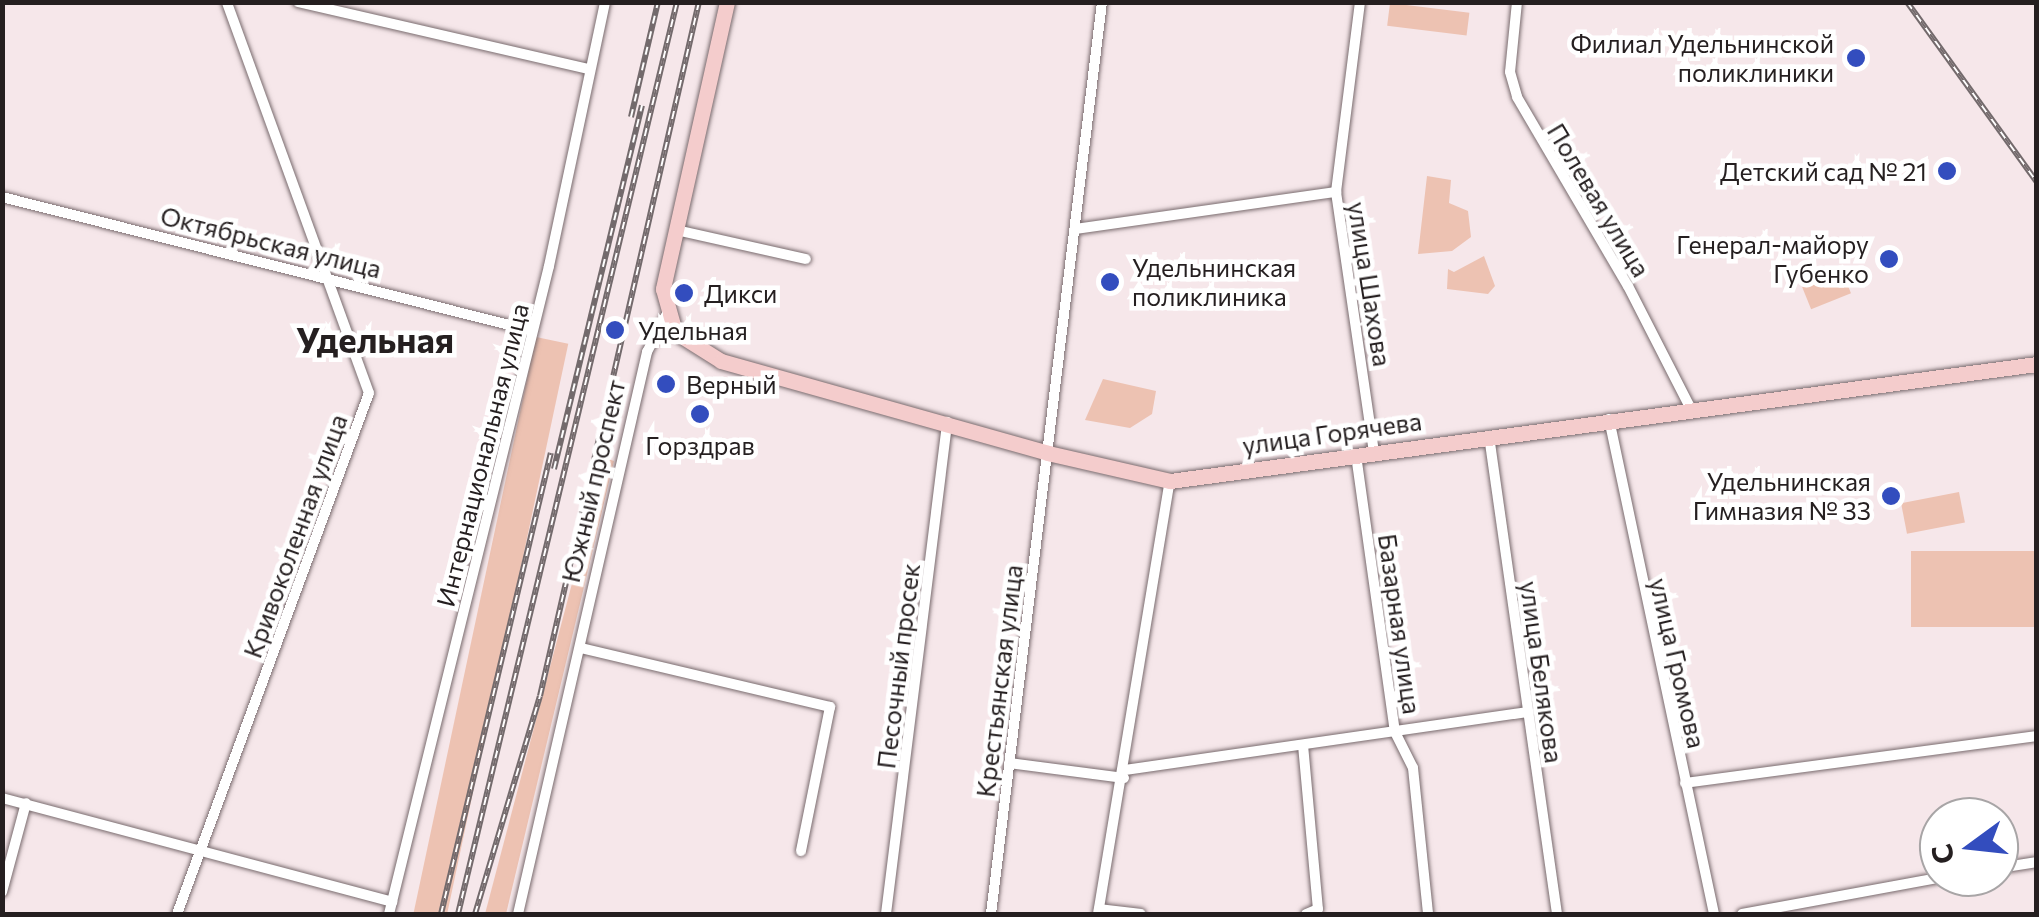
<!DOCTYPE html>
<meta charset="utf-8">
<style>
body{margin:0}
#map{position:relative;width:2039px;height:917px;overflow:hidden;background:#f6e7ea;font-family:Commissioner,sans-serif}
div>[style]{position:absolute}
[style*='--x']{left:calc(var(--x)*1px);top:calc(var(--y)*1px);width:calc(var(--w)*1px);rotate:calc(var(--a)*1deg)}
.green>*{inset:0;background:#edc2b2;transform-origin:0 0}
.roads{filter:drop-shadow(0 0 2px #796b6e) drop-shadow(0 0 2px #796b6e)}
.minor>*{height:10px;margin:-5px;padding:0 5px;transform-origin:5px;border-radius:5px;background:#fff}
.secondary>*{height:15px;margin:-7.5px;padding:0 7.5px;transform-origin:7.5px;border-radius:7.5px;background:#f4cccc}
.rail>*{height:6px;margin-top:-3px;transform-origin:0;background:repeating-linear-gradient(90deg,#fff 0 8px,#736a6c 0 16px);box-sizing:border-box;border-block:2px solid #736a6c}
.dots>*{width:28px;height:28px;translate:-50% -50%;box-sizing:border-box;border:5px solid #fff;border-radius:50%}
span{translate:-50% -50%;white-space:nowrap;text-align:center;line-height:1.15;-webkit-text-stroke:9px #fff;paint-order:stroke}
.poi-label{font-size:25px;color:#251f20}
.right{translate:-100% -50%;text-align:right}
.left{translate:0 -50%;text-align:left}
.street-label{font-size:25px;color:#251f20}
.district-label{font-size:35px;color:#251f20;font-weight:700}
.frame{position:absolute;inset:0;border:5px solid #251f20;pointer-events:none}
.north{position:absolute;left:1919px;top:797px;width:100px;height:100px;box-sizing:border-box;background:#fff;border:2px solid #a8a5a6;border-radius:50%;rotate:255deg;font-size:28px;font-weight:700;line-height:40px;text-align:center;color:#251f20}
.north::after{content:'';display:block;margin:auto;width:35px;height:45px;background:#334dbe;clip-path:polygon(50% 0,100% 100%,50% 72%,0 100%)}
</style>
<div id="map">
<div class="green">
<div style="left:1390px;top:3px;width:80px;height:23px;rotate:7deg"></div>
<div style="clip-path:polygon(1427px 176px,1451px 180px,1449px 203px,1468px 211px,1471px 237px,1452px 251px,1418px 254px)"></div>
<div style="clip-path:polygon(1484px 256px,1495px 286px,1488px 294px,1447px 289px,1448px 269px,1454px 272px)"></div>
<div style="left:1842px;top:271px;width:24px;height:43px;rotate:68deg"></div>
<div style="left:536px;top:337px;width:33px;height:593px;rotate:12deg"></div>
<div style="clip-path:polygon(1103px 379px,1156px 391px,1152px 414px,1130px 428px,1085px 420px)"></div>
<div style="clip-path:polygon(605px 458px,614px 461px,506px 914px,485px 914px)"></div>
<div style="left:1959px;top:492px;width:31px;height:59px;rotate:79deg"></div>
<div style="left:2036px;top:551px;width:76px;height:125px;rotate:90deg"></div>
</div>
<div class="roads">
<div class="minor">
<div style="--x:298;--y:2;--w:298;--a:13"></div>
<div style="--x:1360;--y:2;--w:192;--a:97.2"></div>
<div style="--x:1336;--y:192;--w:264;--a:81.7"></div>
<div style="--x:1517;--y:2;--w:70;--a:95.7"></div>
<div style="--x:1510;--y:72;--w:26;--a:74"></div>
<div style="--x:1517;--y:97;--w:219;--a:59.6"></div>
<div style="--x:1628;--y:286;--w:138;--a:62.9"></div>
<div style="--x:2;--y:197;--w:544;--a:14.16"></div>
<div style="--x:1075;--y:229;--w:264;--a:-8.1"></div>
<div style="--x:676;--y:230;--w:133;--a:12.6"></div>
<div style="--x:1609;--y:419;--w:506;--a:78.02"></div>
<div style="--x:1489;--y:436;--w:483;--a:81.9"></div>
<div style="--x:1356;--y:455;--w:280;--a:82"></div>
<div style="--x:1395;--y:732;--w:40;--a:63.4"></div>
<div style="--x:1413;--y:768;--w:147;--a:84.1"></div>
<div style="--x:581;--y:648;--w:256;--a:13.3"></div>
<div style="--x:830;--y:707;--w:147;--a:101.4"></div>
<div style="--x:1303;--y:745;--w:165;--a:84.8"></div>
<div style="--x:1318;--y:909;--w:13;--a:157"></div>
<div style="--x:1009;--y:763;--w:116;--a:7.4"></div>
<div style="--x:1125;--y:770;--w:406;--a:-8.2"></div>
<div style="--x:1685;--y:783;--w:354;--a:-7.6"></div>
<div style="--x:2;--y:798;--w:404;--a:14.9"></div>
<div style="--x:1999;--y:868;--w:37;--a:-9"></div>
<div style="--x:2;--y:892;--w:92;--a:-74.9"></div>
<div style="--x:1099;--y:909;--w:42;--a:6.8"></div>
<div style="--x:177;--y:914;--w:555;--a:-69.77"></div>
<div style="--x:369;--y:393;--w:416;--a:-110"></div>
<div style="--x:389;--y:914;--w:667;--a:-76.13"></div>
<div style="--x:549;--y:266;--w:270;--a:-78"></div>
<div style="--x:518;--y:914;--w:577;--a:-77.07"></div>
<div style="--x:647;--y:352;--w:41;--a:-62.2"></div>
<div style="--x:886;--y:914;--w:496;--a:-82.9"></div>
<div style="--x:991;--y:914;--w:919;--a:-83.06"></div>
<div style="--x:1098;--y:914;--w:439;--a:-80.6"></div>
<div style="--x:1742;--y:914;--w:204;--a:-10.4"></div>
</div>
<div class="secondary">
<div style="--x:727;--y:2;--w:294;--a:102.6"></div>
<div style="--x:663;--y:289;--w:45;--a:74.4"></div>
<div style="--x:675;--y:332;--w:54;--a:32.2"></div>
<div style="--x:721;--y:361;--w:340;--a:15.7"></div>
<div style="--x:1048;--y:453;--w:125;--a:12.9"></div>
<div style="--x:1170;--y:481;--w:874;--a:-7.69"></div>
</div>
</div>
<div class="rail">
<div style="--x:1907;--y:2;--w:221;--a:54.2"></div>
<div style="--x:631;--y:117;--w:118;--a:-76.8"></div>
<div style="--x:554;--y:469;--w:374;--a:-76.4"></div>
<div style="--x:441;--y:914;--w:474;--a:-76.6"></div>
<div style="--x:458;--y:914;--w:938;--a:-76.5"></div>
<div style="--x:475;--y:914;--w:227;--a:-73.4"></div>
<div style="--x:540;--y:696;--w:712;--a:-77.1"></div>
</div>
<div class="dots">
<div style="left:1856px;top:58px;background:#334dbe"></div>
<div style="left:1947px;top:171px;background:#334dbe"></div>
<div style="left:1889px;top:259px;background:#334dbe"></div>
<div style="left:1110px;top:282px;background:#334dbe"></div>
<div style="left:684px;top:293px;background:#334dbe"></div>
<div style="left:615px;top:330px;background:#334dbe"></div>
<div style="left:666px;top:384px;background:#334dbe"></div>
<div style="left:700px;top:414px;background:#334dbe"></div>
<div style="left:1891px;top:496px;background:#334dbe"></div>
</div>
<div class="poi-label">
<span class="right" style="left:1834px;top:58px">Филиал Удельнинской<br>поликлиники</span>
<span class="right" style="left:1927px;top:171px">Детский сад № 21</span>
<span class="right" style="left:1869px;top:259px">Генерал-майору<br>Губенко</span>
<span class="left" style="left:1132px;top:282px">Удельнинская<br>поликлиника</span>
<span class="left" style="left:704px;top:293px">Дикси</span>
<span class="left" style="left:638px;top:330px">Удельная</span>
<span class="left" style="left:686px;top:384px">Верный</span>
<span style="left:700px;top:445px">Горздрав</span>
<span class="right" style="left:1871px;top:496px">Удельнинская<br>Гимназия № 33</span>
</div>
<div class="street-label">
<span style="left:1599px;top:200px;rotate:59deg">Полевая улица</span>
<span style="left:271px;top:242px;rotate:14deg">Октябрьская улица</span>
<span style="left:1370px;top:284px;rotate:81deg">улица Шахова</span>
<span style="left:1332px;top:433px;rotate:-8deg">улица Горячева</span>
<span style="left:482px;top:455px;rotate:-76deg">Интернациональная улица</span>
<span style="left:593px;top:481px;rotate:-77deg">Южный проспект</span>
<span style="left:295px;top:536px;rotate:-70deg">Кривоколенная улица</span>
<span style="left:1400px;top:624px;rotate:82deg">Базарная улица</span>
<span style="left:1678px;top:663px;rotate:77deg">улица Громова</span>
<span style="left:898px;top:666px;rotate:-83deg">Песочный просек</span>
<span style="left:1542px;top:672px;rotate:82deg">улица Белякова</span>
<span style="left:999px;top:681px;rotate:-83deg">Крестьянская улица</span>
</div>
<div class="district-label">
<span style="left:375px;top:339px">Удельная</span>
</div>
<div class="frame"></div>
<div class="north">С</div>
</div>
